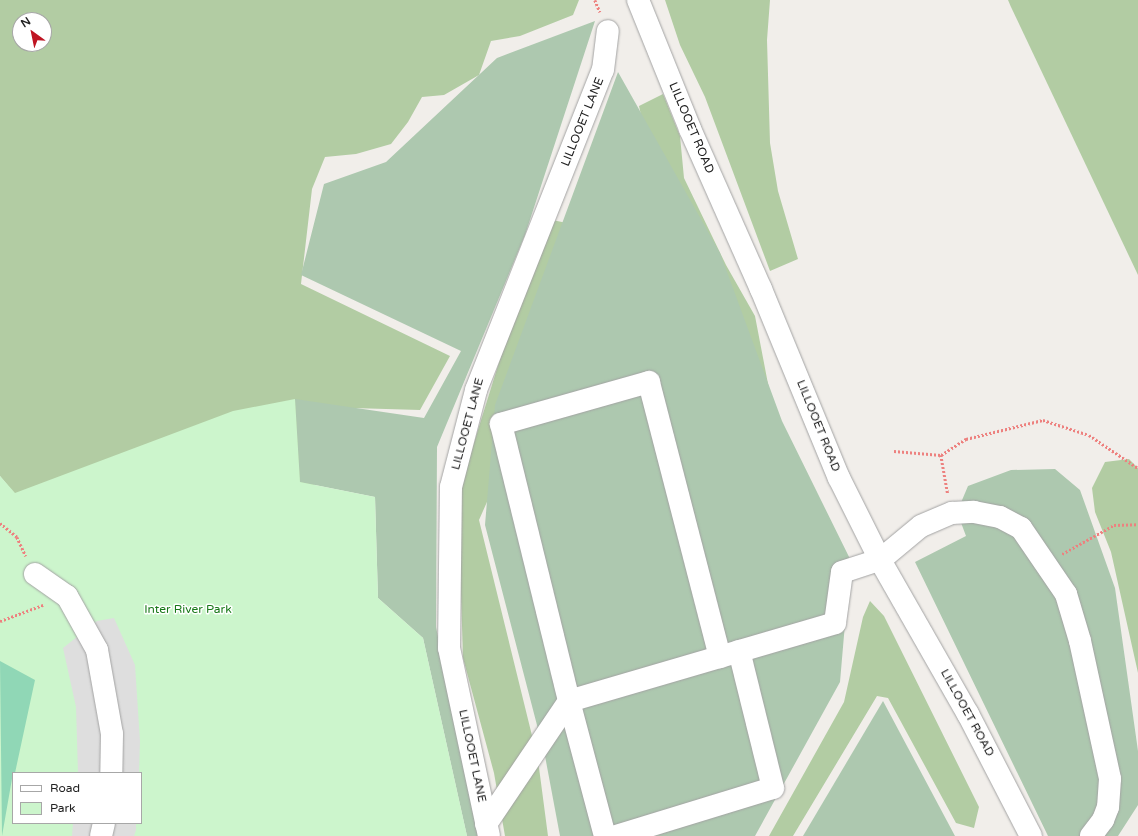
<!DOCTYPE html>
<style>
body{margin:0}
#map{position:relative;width:1138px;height:836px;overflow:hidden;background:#f1eeea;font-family:"Varela Round",sans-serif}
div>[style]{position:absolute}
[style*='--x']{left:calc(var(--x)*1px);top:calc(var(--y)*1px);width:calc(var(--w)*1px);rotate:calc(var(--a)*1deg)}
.forest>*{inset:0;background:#b2cca3}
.cemetery>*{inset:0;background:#adc8af}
.park>*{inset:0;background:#ccf5cc}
.pitch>*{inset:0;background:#90d7b6}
.parking>*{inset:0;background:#dedede}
.path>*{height:2.5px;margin-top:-1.25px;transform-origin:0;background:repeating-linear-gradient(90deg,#ed817f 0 2px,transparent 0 4px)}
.roads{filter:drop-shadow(0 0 1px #a3a3a3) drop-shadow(0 0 1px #a3a3a3)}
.minor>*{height:22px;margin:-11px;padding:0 11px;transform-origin:11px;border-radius:11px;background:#fff}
span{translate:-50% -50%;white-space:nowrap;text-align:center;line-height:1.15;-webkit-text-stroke:3px #fff;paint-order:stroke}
.street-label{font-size:12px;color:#222}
.park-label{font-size:12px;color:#187818}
.legend{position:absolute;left:12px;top:772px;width:130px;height:52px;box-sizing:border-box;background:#fff;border:1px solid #a7a7a7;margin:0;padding:5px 7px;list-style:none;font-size:12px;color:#222}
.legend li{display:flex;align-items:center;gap:8px;height:20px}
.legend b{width:20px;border:1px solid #a7a7a7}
.north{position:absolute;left:12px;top:12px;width:40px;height:40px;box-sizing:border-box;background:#fff;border:1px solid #a7a7a7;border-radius:50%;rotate:327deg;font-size:11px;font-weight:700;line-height:16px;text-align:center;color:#222}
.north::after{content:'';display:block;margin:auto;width:14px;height:18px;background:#bf1523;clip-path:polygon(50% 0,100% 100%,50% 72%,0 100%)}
</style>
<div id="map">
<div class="forest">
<div style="clip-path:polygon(evenodd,0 0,579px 0,573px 15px,520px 36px,491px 41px,479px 75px,444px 95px,422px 97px,408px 122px,391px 144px,356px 154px,325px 157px,312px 189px,301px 284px,450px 356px,420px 410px,352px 408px,173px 769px,14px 493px,0 476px,0 0,20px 20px,44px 20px,44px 44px,20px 44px,20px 20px)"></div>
<div style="clip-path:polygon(665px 0,770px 0,767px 40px,770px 143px,778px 191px,798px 259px,770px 271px,705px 97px,680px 45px)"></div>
<div style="clip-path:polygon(1008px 0,1138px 0,1138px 275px,1011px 7px)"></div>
<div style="clip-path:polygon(663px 94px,680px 136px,684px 178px,726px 265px,755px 316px,773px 410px,502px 468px,479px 520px,538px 760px,548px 836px,505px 836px,494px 773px,463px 658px,458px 494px,519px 298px,547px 219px,572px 224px,643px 124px,639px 106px)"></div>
<div style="clip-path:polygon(1129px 459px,1138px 468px,1138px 673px,1111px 552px,1095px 512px,1092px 488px,1105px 462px)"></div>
<div style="clip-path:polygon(870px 601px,884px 616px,979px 807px,974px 828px,956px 823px,888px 698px,877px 696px,793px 836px,769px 836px,844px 702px,863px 617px)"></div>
</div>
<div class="cemetery">
<div style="clip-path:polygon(595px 21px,525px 235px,437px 447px,436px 627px,478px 836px,467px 836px,423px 638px,378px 598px,375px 497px,300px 482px,295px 399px,424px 418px,461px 351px,301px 275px,324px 184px,386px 162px,497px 58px)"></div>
<div style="clip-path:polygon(618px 72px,720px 253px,782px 421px,854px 567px,846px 612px,840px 682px,755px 836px,560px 836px,545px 756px,485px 525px,495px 405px)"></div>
<div style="clip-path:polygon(1055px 469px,1080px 490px,1115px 588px,1138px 751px,1138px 805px,1118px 836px,1048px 836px,915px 562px,966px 536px,957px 512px,968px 486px,1011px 470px)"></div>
<div style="clip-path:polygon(883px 701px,955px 836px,803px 836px)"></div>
</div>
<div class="park">
<div style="clip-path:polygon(evenodd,295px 399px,300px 482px,375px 497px,378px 598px,423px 638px,467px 836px,0 836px,0 476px,15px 493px,233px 411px,295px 399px,13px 773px,141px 773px,141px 823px,13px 823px,13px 773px)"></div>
</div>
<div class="pitch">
<div style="clip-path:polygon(0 661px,35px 680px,15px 773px,13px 773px,2px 836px)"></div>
</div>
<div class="parking">
<div style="clip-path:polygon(114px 618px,135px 665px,140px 741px,139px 773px,78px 773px,76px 707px,63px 648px,97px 621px)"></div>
<div style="clip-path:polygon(73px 823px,136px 823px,136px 830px,134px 836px,72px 836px)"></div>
</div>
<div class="path">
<div style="--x:595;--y:0;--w:13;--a:67"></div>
<div style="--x:894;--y:451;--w:47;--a:4.9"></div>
<div style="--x:941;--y:455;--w:30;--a:-33"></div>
<div style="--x:966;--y:439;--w:79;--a:-13.9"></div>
<div style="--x:1043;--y:420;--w:48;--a:18.1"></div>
<div style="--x:1089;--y:435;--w:59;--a:34"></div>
<div style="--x:941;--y:455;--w:39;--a:80"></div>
<div style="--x:0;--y:523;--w:22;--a:39"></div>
<div style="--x:17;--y:537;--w:21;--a:65"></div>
<div style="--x:1062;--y:554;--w:60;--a:-29.1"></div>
<div style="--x:1114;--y:525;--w:24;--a:-2"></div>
<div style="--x:0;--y:621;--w:46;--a:-20.4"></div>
</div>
<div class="roads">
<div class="minor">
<div style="--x:638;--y:0;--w:139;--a:68"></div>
<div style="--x:690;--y:129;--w:175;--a:66.1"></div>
<div style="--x:761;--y:289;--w:204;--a:67.6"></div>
<div style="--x:839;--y:478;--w:92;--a:63.4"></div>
<div style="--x:880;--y:560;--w:177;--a:60.3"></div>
<div style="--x:968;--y:714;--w:137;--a:62.7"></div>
<div style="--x:35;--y:574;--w:39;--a:35"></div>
<div style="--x:67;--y:596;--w:62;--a:60.9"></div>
<div style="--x:97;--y:650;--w:85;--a:79.9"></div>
<div style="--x:112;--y:734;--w:39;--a:91"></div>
<div style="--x:720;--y:657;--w:284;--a:-104.5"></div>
<div style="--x:649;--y:382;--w:154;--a:164.2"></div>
<div style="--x:501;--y:424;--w:285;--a:76.2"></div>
<div style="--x:569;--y:701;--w:277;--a:-16.3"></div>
<div style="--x:835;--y:623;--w:51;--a:-82.2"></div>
<div style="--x:842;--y:572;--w:40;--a:-18"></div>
<div style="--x:880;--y:560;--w:53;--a:-39.7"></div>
<div style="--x:921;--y:526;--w:34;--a:-23"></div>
<div style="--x:952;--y:513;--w:22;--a:-3"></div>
<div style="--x:974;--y:512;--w:26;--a:11"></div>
<div style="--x:1000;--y:517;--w:24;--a:28"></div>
<div style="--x:1021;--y:528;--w:80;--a:55.7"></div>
<div style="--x:1066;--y:594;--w:49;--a:73.4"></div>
<div style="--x:1080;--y:641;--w:141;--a:77.7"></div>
<div style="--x:1110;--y:779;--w:28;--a:94"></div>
<div style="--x:1108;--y:807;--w:14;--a:111"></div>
<div style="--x:1103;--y:820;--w:20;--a:127"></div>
<div style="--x:486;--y:824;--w:148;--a:-56"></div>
<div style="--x:569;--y:701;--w:140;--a:75.1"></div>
<div style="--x:101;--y:836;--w:13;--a:-77"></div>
<div style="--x:489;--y:836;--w:192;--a:-102"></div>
<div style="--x:449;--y:648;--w:161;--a:-89.3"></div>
<div style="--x:451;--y:487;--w:100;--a:-75.5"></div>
<div style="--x:476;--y:390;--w:344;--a:-68.4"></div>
<div style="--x:603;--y:70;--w:39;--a:-83"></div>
<div style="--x:616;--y:836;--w:164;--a:-17"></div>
<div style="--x:773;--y:788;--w:141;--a:-103.9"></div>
</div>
</div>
<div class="street-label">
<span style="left:583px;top:122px;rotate:-68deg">LILLOOET LANE</span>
<span style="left:691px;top:128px;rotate:67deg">LILLOOET ROAD</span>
<span style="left:468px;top:424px;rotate:-75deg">LILLOOET LANE</span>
<span style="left:818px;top:426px;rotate:68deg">LILLOOET ROAD</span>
<span style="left:967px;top:713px;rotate:61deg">LILLOOET ROAD</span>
<span style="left:472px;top:756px;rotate:78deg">LILLOOET LANE</span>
</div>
<div class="park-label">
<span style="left:188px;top:610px">Inter River Park</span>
</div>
<ul class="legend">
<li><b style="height:5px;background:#fff"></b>Road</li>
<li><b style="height:11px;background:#ccf5cc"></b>Park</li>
</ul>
<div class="north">N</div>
</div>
